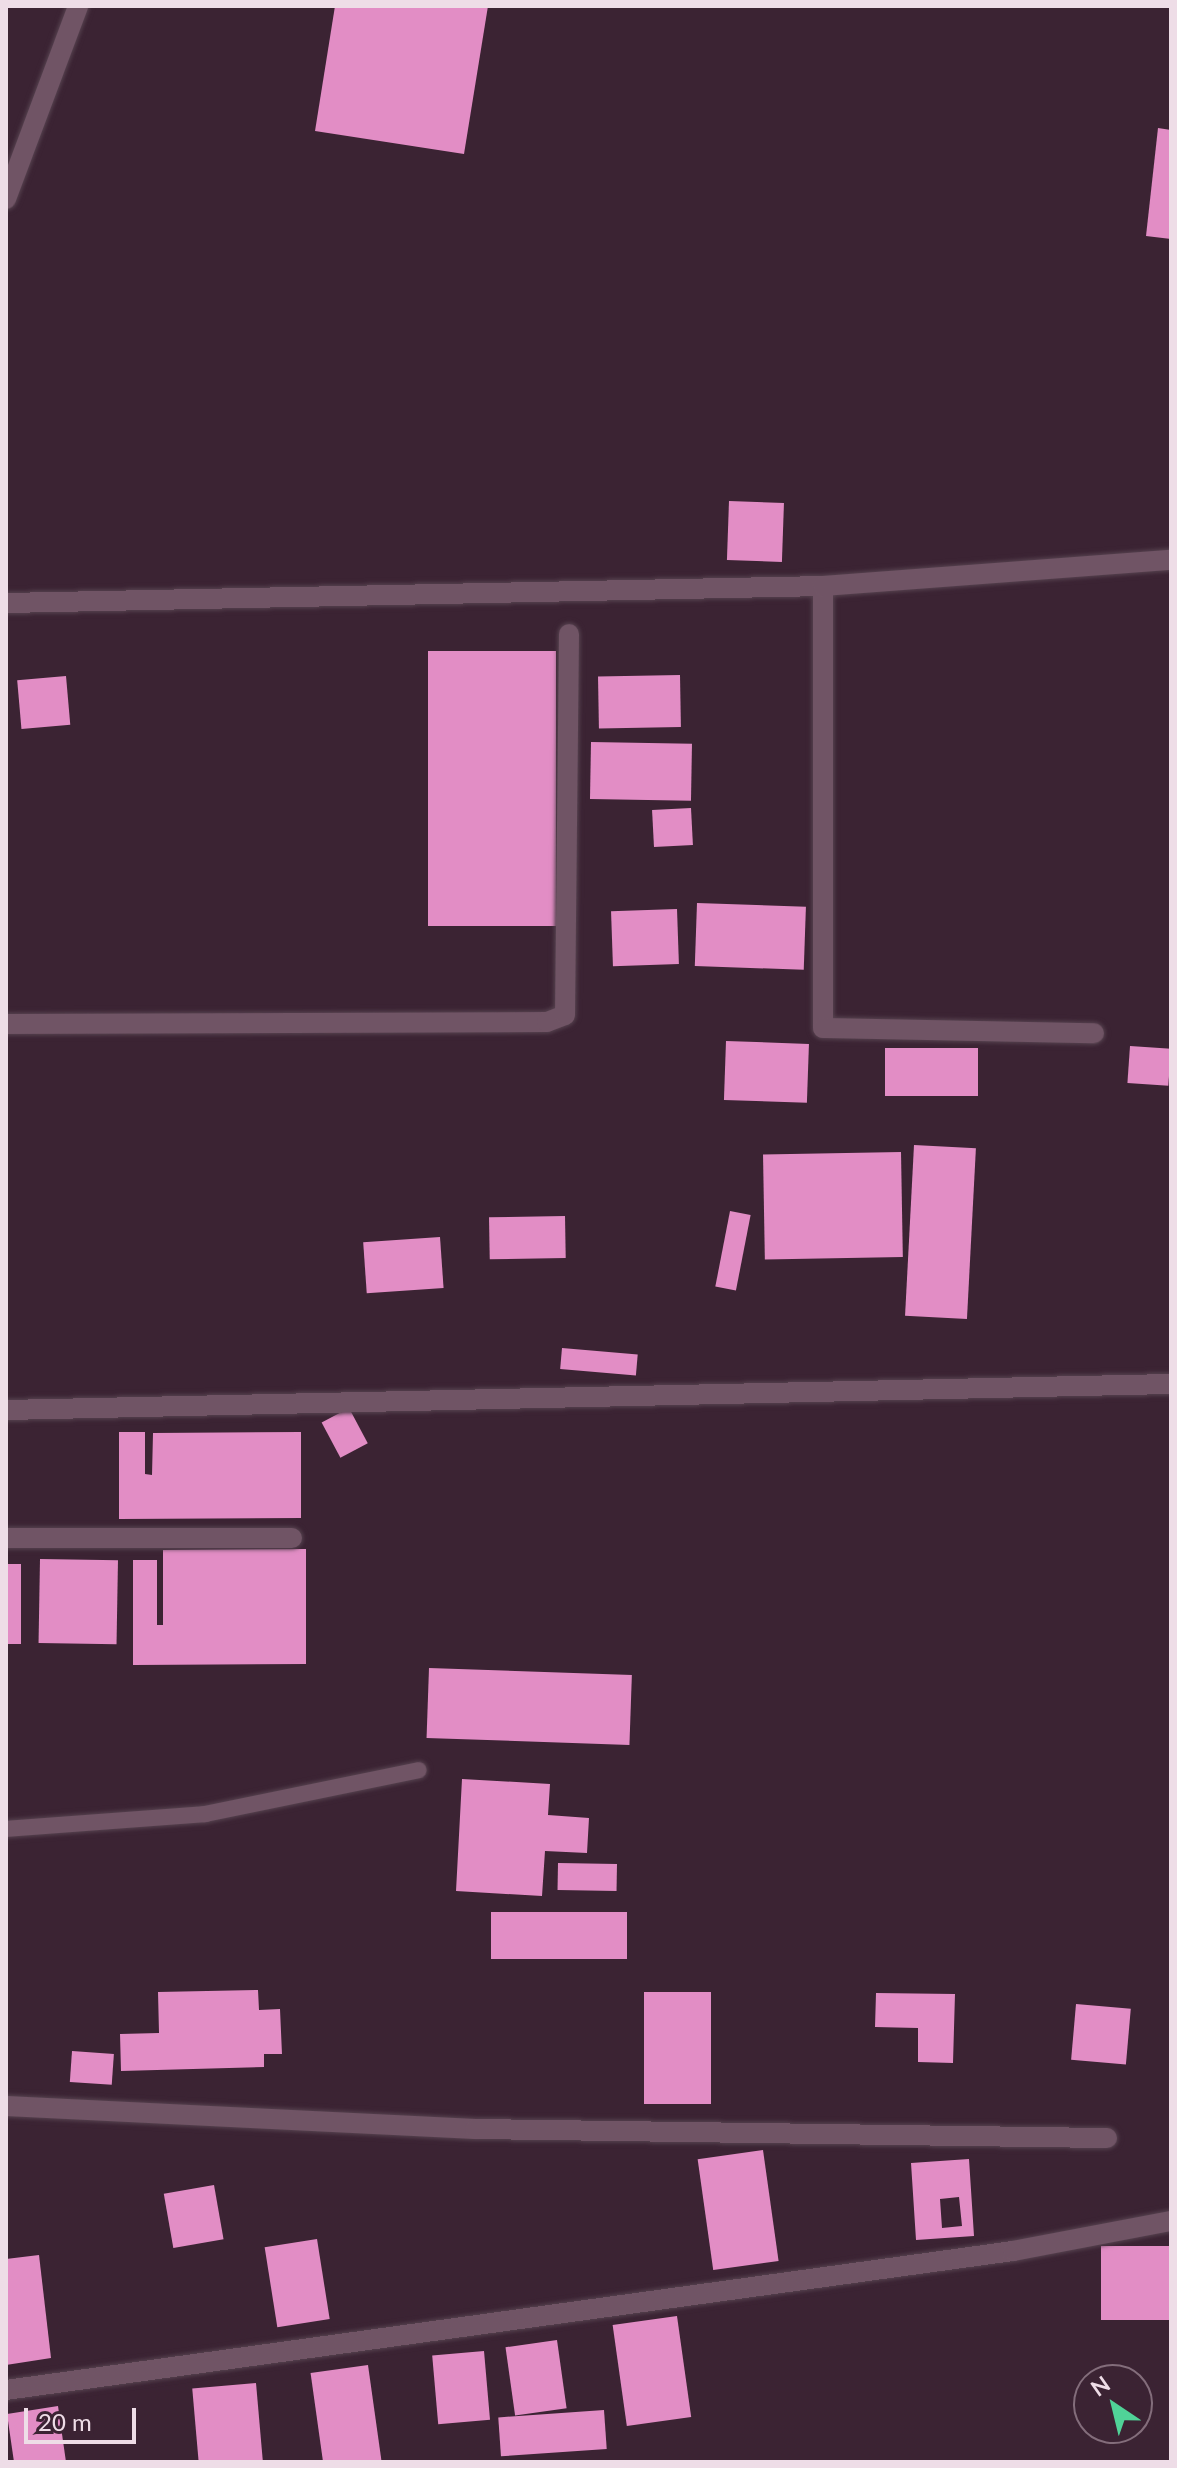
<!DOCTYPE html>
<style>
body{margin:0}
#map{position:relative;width:1177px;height:2468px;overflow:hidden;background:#3b2333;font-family:Lato,sans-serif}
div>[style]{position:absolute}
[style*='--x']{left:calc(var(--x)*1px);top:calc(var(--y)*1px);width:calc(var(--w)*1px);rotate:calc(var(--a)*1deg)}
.building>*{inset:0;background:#e28dc5;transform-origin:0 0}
.roads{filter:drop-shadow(0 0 2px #56424f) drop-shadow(0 0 2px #56424f)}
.lane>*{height:16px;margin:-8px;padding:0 8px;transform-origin:8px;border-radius:8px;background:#705465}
.street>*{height:20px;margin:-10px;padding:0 10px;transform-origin:10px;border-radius:10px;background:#705465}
.secondary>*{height:20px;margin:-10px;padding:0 10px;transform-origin:10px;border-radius:10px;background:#705465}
span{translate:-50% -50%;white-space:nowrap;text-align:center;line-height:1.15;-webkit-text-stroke:8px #3b2333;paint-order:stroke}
.frame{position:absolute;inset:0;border:8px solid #eedde7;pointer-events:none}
.north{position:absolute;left:1073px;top:2364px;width:80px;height:80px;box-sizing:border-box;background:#3b2333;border:2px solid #836d7b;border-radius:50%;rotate:325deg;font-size:22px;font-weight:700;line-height:32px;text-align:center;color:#eedde7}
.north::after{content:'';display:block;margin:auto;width:28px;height:36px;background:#50d398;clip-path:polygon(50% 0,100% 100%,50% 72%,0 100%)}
.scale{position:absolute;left:24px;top:2408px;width:112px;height:36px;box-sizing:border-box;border:4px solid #eedde7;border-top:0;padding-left:10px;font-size:24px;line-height:28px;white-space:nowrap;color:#eedde7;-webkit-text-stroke:6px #3b2333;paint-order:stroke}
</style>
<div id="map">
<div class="building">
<div style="clip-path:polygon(335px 6px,488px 6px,464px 154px,315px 131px)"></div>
<div style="clip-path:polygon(1158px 128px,1171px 130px,1171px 239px,1146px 236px)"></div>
<div style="left:729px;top:501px;width:55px;height:59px;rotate:2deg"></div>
<div style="left:556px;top:651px;width:275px;height:128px;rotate:90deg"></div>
<div style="left:680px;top:675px;width:52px;height:82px;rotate:89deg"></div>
<div style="left:66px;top:676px;width:49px;height:49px;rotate:85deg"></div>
<div style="left:591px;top:742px;width:101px;height:57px;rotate:1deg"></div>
<div style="left:691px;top:808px;width:37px;height:39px;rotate:87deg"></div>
<div style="left:697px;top:903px;width:109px;height:63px;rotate:2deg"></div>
<div style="left:677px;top:909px;width:55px;height:66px;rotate:88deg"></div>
<div style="left:726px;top:1041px;width:83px;height:59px;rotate:2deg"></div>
<div style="left:1130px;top:1046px;width:41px;height:37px;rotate:4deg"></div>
<div style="left:885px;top:1048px;width:93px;height:48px"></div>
<div style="left:914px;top:1145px;width:62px;height:171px;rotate:3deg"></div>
<div style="left:901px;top:1152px;width:105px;height:138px;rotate:89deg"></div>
<div style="left:730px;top:1211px;width:21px;height:77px;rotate:11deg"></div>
<div style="left:565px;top:1216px;width:42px;height:76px;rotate:89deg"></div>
<div style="left:440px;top:1237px;width:51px;height:77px;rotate:86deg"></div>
<div style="left:562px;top:1348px;width:76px;height:21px;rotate:5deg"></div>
<div style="left:349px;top:1408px;width:40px;height:31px;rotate:62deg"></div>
<div style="clip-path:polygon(119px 1432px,145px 1432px,145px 1474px,152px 1475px,153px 1433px,301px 1432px,301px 1518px,119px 1519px)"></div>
<div style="clip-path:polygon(306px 1549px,306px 1664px,133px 1665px,133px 1560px,157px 1560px,157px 1625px,163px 1625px,163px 1550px)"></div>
<div style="left:40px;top:1559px;width:78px;height:84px;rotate:1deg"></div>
<div style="left:21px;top:1564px;width:80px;height:15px;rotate:90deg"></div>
<div style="left:429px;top:1668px;width:203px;height:70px;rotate:2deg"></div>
<div style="clip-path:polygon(462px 1779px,550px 1784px,548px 1815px,589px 1818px,587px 1853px,545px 1851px,542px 1896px,456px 1891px)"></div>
<div style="left:558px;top:1863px;width:59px;height:27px;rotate:1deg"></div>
<div style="left:627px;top:1912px;width:47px;height:136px;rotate:90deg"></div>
<div style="clip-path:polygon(258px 1990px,259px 2010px,280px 2009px,282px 2054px,264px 2054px,264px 2067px,121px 2071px,120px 2034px,159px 2033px,158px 1992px)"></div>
<div style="left:711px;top:1992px;width:112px;height:67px;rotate:90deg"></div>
<div style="clip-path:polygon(876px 1993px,955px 1994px,953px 2063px,918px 2062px,918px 2028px,875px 2027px)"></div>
<div style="left:1076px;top:2004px;width:55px;height:56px;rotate:5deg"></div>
<div style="left:72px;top:2051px;width:42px;height:31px;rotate:4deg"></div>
<div style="left:763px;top:2150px;width:112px;height:66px;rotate:82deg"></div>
<div style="clip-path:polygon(evenodd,969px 2159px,974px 2236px,916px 2240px,911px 2163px,969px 2159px,959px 2197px,962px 2226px,942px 2228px,940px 2199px,959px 2197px)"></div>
<div style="left:214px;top:2185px;width:55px;height:51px;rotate:80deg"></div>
<div style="left:317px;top:2239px;width:81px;height:53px;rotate:81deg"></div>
<div style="left:1171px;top:2246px;width:74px;height:70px;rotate:90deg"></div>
<div style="clip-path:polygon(39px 2255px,51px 2358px,6px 2365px,6px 2259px)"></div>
<div style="left:677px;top:2316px;width:102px;height:65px;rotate:82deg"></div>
<div style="left:557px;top:2340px;width:69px;height:52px;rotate:82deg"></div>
<div style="left:484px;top:2351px;width:69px;height:52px;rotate:85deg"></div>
<div style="left:368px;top:2365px;width:98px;height:58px;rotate:82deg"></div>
<div style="left:256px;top:2383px;width:79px;height:64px;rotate:85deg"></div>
<div style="clip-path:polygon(58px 2406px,66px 2462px,14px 2462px,7px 2414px)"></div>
<div style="left:604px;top:2410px;width:39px;height:106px;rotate:86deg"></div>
</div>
<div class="roads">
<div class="lane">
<div style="--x:6;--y:1829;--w:200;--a:-4.3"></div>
<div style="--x:205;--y:1814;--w:218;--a:-11.6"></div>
</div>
<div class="street">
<div style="--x:823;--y:586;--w:442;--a:90"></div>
<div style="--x:823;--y:1028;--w:271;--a:1.1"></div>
<div style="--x:6;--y:603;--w:817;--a:-1.19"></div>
<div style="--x:823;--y:586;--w:349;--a:-4.3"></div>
<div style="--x:6;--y:1024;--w:541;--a:-0.21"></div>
<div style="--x:547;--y:1022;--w:19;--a:-21"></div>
<div style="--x:565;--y:1015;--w:381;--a:-89.4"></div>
<div style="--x:6;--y:1410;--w:1165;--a:-1.28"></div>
<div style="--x:6;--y:1538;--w:286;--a:0"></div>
<div style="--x:6;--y:2106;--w:470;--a:2.8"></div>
<div style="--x:475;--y:2129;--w:632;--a:0.82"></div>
<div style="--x:6;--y:2390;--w:1017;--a:-7.86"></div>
<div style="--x:1013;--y:2251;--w:161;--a:-10.8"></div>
</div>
<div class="secondary">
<div style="--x:6;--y:199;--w:206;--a:-69.5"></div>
</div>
</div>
<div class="frame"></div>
<div class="north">N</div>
<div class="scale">20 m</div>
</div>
